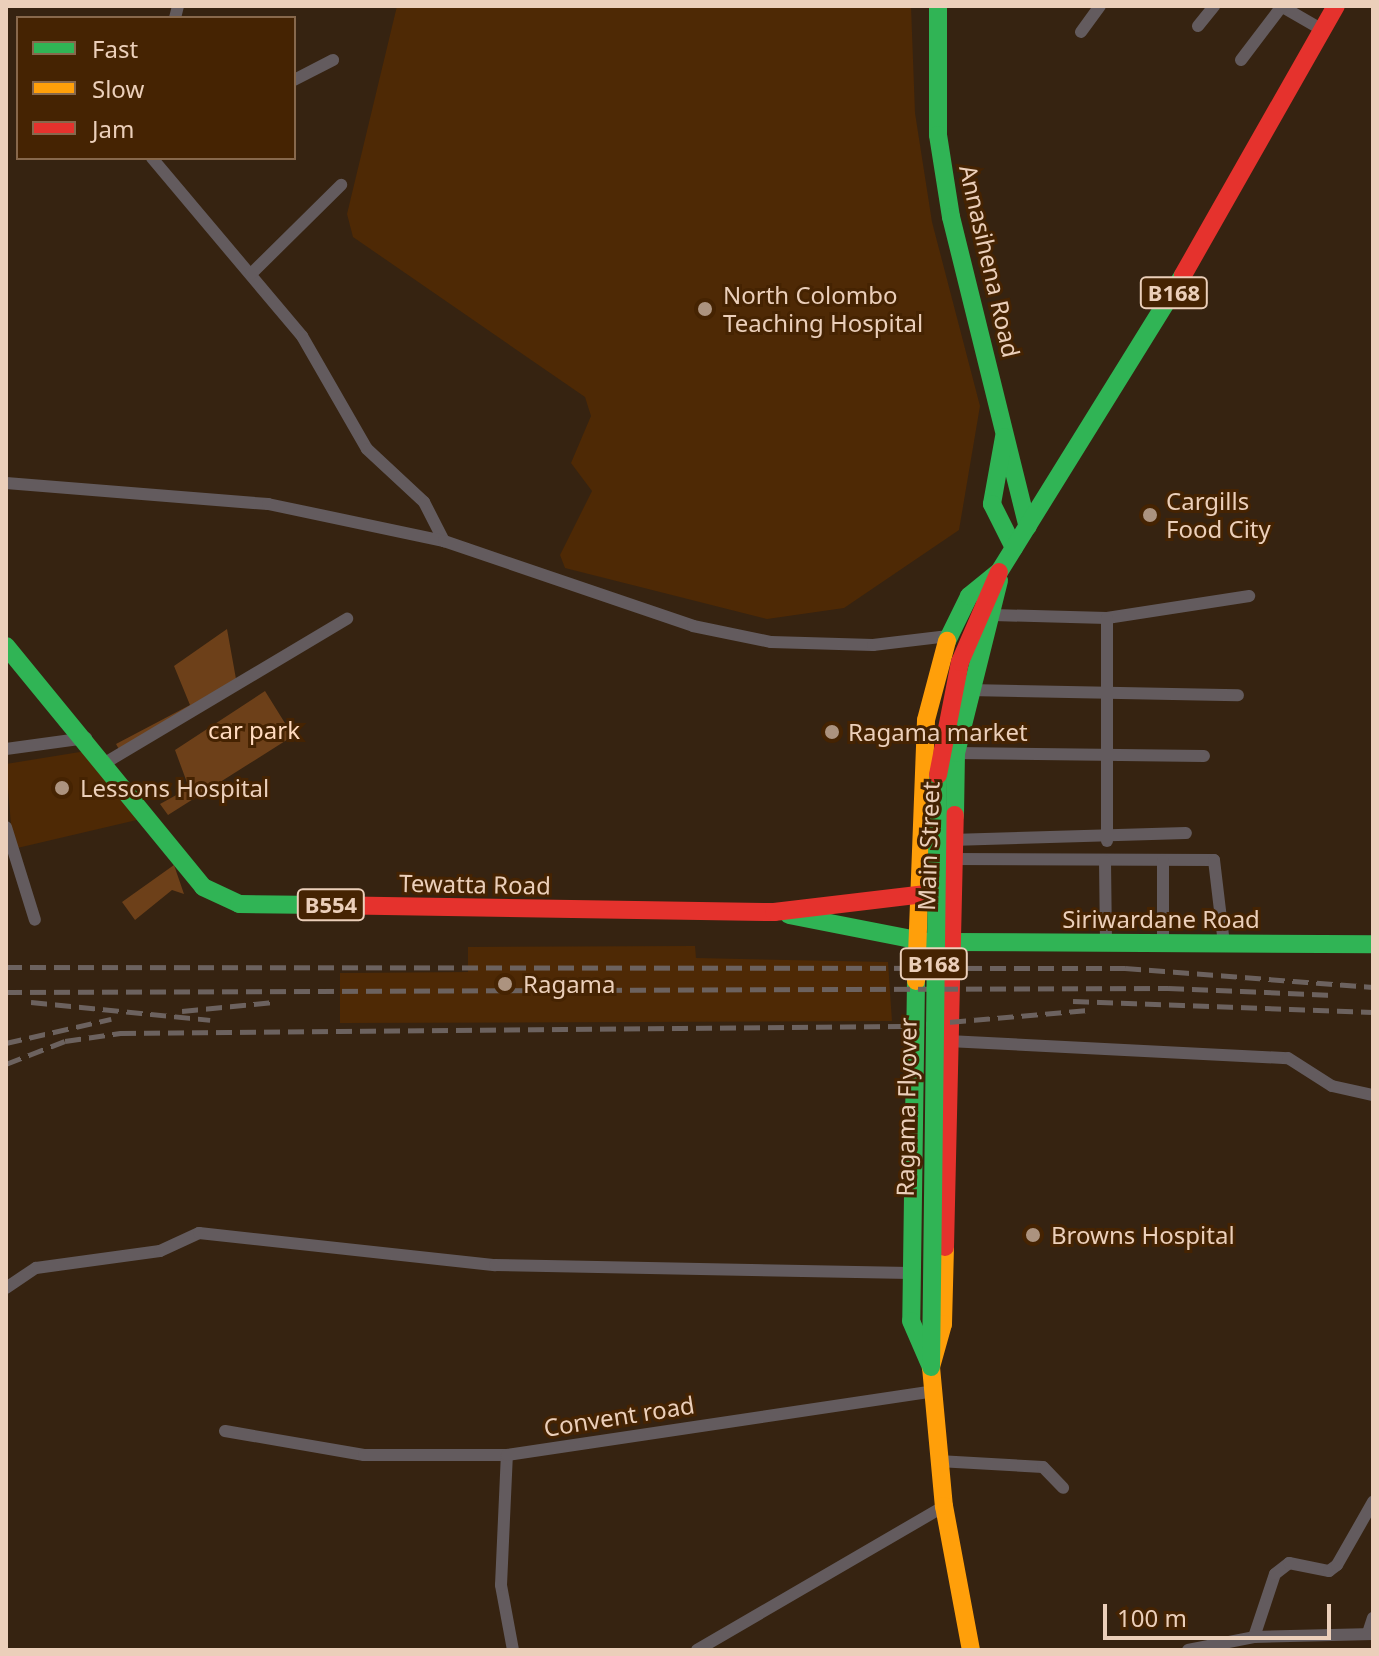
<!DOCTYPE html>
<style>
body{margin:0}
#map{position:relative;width:1379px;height:1656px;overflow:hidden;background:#362311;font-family:"Noto Sans",sans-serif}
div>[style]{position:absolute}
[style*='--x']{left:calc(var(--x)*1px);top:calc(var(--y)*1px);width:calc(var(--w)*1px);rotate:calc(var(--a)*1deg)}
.built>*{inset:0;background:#4e2905}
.green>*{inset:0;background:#6d4019}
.street>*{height:12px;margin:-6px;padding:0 6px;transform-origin:6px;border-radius:6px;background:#635b5e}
.fast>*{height:18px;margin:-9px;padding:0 9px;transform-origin:9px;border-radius:9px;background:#30b455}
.slow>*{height:18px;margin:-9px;padding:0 9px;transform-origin:9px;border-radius:9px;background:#ff9f0a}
.jam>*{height:18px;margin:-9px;padding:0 9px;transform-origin:9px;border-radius:9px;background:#e5322d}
.rail>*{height:5px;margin-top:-2.5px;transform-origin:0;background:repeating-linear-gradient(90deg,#6c625f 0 16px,transparent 0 24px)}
.fast-bridge>*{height:18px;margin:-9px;padding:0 9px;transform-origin:9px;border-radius:9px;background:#30b455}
.jam-bridge>*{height:18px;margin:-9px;padding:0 9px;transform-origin:9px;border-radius:9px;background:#e5322d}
.dots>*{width:22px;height:22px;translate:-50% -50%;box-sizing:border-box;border:4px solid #452302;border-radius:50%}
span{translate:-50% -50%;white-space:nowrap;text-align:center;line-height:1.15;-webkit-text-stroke:6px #452302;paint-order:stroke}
.shield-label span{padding:2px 6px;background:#452302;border:2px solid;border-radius:6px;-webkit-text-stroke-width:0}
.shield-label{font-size:22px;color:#ebcfba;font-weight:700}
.street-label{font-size:24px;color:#ebcfba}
.poi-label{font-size:24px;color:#ebcfba}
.left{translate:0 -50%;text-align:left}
.park-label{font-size:24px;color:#ffdabf}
.frame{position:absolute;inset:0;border:8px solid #ebcfba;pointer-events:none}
.legend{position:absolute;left:16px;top:16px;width:280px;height:144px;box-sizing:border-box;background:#452302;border:2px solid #87684c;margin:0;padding:10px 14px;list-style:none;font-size:24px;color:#ebcfba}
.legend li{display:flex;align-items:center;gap:16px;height:40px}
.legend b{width:40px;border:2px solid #87684c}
.scale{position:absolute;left:1103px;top:1604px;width:228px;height:36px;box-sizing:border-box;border:4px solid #ebcfba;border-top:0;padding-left:10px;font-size:24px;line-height:28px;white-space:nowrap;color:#ebcfba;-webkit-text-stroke:6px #452302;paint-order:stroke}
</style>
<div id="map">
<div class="built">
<div style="clip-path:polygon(397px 6px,911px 6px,915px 113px,932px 222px,980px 406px,959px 530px,844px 608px,767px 619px,565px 568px,560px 555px,592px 491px,571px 463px,591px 416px,585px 397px,353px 237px,347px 214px)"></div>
<div style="clip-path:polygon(86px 751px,141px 819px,13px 849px,6px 764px)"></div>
<div style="clip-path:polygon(695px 946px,696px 958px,888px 962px,892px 1021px,340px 1023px,340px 973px,468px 972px,468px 947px)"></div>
</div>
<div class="green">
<div style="clip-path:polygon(227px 629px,238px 690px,120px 751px,116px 744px,190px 705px,174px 666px)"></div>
<div style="clip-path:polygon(265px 691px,293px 736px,168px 815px,160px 804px,189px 788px,175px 750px)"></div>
<div style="clip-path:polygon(174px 865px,184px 894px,172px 890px,135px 920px,122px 902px)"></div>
</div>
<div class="street">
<div style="--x:1281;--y:6;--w:46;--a:29.9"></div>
<div style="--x:175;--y:18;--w:12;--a:-76"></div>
<div style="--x:1198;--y:26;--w:26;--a:-51"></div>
<div style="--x:1081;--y:32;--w:32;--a:-54"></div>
<div style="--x:1241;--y:60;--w:68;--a:-52.8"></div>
<div style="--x:294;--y:80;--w:44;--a:-27.1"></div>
<div style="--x:152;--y:158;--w:233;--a:49.9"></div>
<div style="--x:302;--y:336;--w:130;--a:60.1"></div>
<div style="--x:367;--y:449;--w:78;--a:42.9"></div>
<div style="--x:424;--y:502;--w:44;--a:62.9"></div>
<div style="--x:251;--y:274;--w:127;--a:-44.7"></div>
<div style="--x:6;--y:483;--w:263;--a:4.6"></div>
<div style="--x:268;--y:504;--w:180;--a:11.9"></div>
<div style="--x:444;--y:541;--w:263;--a:18.8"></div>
<div style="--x:693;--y:626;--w:80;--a:11.6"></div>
<div style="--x:771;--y:642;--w:102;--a:1.7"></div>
<div style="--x:873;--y:645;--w:76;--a:-6.8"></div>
<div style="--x:993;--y:615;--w:114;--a:1.5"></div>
<div style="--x:1107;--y:618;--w:144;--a:-8.8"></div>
<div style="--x:968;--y:690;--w:270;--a:1.1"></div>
<div style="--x:6;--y:749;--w:81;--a:-7.8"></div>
<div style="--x:956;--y:753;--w:248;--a:0.7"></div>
<div style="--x:105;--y:763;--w:282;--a:-30.8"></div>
<div style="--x:6;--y:827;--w:97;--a:72.7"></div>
<div style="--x:951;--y:840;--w:235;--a:-1.7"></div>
<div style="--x:1107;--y:841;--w:223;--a:-90"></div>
<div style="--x:951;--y:859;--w:263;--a:0.2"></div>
<div style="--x:1214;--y:860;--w:85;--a:83.2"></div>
<div style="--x:1105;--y:861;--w:82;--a:89.3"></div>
<div style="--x:1163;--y:861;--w:83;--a:90"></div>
<div style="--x:948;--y:1041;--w:340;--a:2.9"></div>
<div style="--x:1288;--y:1058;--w:52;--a:32.5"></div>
<div style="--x:1332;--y:1086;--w:42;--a:12.4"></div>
<div style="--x:6;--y:1288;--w:36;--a:-34"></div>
<div style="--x:36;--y:1268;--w:125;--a:-7.8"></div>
<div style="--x:160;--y:1251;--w:43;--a:-24.8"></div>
<div style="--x:199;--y:1233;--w:298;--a:6.2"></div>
<div style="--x:495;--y:1265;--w:415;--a:1.1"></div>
<div style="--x:225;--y:1431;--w:141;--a:9.8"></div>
<div style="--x:364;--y:1455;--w:143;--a:0"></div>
<div style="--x:938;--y:1461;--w:105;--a:3.3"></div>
<div style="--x:1043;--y:1467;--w:29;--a:46"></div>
<div style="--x:1368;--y:1633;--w:16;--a:-72"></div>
<div style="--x:1254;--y:1637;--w:66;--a:-71.6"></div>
<div style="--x:1275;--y:1574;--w:18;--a:-38"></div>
<div style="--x:1289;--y:1563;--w:41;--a:11.3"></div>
<div style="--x:1329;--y:1571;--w:10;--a:-37"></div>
<div style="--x:1337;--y:1565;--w:73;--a:-60.3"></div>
<div style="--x:513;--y:1650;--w:66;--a:-100.5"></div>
<div style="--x:501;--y:1585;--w:130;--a:-87.4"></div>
<div style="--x:507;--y:1455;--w:431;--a:-8.5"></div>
<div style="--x:697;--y:1650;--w:286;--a:-30.2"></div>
<div style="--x:1188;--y:1650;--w:67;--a:-11.1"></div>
<div style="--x:1254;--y:1637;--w:119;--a:-1.4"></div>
</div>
<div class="fast">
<div style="--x:938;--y:6;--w:129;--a:90"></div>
<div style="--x:938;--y:135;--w:83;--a:81"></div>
<div style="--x:951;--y:217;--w:319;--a:76.1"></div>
<div style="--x:1004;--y:437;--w:68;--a:100.2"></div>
<div style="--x:992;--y:504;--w:49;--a:63.4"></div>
<div style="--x:947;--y:641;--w:50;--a:-63.9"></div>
<div style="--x:969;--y:596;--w:38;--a:-39"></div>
<div style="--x:999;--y:572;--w:349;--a:-58.2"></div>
<div style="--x:6;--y:646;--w:311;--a:50.7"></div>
<div style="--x:203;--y:887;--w:40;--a:25"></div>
<div style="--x:239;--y:904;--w:83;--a:0.7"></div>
<div style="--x:955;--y:815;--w:62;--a:-89.1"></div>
<div style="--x:956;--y:753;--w:178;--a:-76"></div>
<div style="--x:789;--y:915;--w:141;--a:11.1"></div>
<div style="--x:949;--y:942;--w:424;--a:0.3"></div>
<div style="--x:916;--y:981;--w:340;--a:90.8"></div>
<div style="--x:911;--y:1321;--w:50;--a:66.5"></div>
</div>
<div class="slow">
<div style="--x:916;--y:981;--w:261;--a:-87.8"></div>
<div style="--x:926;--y:720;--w:82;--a:-75.1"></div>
<div style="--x:945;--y:1247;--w:77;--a:91.5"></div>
<div style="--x:943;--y:1324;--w:45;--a:105.6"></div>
<div style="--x:931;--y:1367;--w:140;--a:84.7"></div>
<div style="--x:944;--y:1506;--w:147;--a:79.4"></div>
</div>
<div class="jam">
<div style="--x:1183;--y:275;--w:309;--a:-60.4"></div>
<div style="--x:322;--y:905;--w:452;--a:0.9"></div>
<div style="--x:774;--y:912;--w:153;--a:-6.8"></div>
<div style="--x:945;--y:1247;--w:432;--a:-88.7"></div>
</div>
<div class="rail">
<div style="--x:6;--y:967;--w:1119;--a:0.05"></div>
<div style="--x:1125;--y:968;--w:249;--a:4.4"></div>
<div style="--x:6;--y:992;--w:1162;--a:-0.2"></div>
<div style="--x:1168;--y:988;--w:165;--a:2.4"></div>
<div style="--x:1073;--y:1001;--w:300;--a:2.1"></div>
<div style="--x:31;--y:1002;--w:180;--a:5.7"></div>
<div style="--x:182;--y:1011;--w:92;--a:-5.6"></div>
<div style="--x:6;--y:1043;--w:108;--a:-12.9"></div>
<div style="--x:6;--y:1064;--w:63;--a:-21.3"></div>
<div style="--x:65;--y:1041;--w:56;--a:-8.3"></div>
<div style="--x:120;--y:1033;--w:782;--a:-0.51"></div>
<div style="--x:902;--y:1026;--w:187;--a:-4.9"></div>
</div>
<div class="fast-bridge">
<div style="--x:931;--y:1367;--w:592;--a:-89.32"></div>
</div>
<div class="jam-bridge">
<div style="--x:938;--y:775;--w:115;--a:-79"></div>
<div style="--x:960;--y:662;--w:98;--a:-66.6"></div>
</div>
<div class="dots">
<div style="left:705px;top:309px;background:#ac937f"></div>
<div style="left:1150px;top:515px;background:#ac937f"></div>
<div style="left:832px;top:732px;background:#ac937f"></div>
<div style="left:62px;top:788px;background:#ac937f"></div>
<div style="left:505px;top:984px;background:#ac937f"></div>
<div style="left:1033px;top:1235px;background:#ac937f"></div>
</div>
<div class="shield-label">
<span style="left:1174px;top:293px">B168</span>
<span style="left:331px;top:905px">B554</span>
<span style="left:934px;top:964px">B168</span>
</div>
<div class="street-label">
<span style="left:990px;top:261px;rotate:77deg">Annasihena Road</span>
<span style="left:928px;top:846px;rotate:-88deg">Main Street</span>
<span style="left:475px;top:884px;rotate:1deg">Tewatta Road</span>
<span style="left:1161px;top:919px">Siriwardane Road</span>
<span style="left:906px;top:1107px;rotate:-89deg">Ragama Flyover</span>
<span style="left:619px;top:1416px;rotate:-9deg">Convent road</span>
</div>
<div class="poi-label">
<span class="left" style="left:723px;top:309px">North Colombo<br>Teaching Hospital</span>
<span class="left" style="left:1166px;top:515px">Cargills<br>Food City</span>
<span class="left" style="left:848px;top:732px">Ragama market</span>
<span class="left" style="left:80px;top:788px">Lessons Hospital</span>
<span class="left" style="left:523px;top:984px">Ragama</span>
<span class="left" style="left:1051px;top:1235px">Browns Hospital</span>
</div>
<div class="park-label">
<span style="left:254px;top:730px">car park</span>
</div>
<div class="frame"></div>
<ul class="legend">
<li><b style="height:10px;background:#30b455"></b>Fast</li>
<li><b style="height:10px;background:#ff9f0a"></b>Slow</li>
<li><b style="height:10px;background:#e5322d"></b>Jam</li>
</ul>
<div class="scale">100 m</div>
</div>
